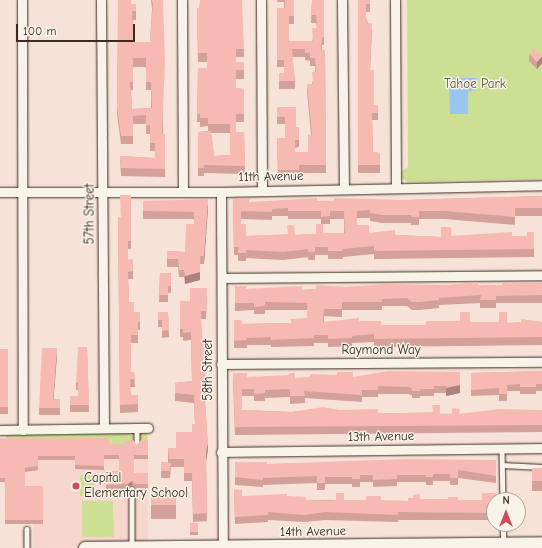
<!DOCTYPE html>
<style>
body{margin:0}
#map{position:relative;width:542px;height:548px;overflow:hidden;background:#f7e2d8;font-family:"Comic Neue",sans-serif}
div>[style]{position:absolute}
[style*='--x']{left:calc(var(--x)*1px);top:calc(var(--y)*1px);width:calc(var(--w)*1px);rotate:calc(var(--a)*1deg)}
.built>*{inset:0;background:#f7d6cd}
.green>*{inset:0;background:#ccdf93;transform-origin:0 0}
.water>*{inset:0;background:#9ac5f3}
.roads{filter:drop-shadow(0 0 1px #3b2a1e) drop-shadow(0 0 1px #3b2a1e)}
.service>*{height:4.5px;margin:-2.25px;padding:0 2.25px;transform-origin:2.25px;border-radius:2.25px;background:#f7f3e8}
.minor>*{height:9px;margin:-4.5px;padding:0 4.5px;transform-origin:4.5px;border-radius:4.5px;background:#f7f3e8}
.tertiary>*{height:12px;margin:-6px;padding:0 6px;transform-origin:6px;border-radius:6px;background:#f7f3e8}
.wall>*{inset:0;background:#d4a09a;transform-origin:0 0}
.shaded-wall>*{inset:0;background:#ac827d}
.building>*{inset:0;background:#f6bab3;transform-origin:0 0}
.dots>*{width:11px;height:11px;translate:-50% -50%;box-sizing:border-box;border:2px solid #f7f3e8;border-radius:50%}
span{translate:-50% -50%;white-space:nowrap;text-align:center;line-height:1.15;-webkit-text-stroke:3px #f7f3e8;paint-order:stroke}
.park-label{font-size:13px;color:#5f573b}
.street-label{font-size:13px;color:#3b2a1e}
.poi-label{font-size:13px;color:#3b2a1e}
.left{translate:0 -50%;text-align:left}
.north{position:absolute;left:486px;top:492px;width:40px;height:40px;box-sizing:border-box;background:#f7f3e8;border:1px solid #aca397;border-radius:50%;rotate:0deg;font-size:11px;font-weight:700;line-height:16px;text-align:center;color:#3b2a1e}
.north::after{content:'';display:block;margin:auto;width:14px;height:18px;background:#d1495b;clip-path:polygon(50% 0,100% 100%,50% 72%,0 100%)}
.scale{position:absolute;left:16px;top:24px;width:119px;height:18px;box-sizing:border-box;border:2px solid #3b2a1e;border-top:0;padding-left:5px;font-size:12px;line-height:14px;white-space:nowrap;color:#3b2a1e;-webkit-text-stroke:3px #f7f3e8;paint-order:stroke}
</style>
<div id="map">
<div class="built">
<div style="clip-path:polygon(148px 428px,148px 547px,33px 548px,33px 524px,43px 524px,5px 490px,5px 483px,0 482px,0 444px,6px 443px,6px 430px)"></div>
</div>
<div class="green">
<div style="clip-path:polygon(407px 0,542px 0,542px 179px,408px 182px,401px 178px,401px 172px,408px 167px)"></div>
<div style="clip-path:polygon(147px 432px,148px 445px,6px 443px,6px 434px)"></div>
<div style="left:80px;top:475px;width:14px;height:21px"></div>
<div style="left:82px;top:501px;width:31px;height:18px"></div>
<div style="left:114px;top:519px;width:18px;height:32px;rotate:90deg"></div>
</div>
<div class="water">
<div style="clip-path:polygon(449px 78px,476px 78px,476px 91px,468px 91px,468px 114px,450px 114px)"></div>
</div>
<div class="roads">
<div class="service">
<div style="--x:137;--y:428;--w:17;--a:90"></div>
<div style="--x:502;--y:449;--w:51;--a:88.9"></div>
<div style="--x:502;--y:465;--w:40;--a:2.9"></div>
<div style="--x:132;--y:489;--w:57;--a:90"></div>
<div style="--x:503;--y:524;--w:18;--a:87"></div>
<div style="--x:27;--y:529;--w:19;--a:90"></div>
</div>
<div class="minor">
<div style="--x:22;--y:0;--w:430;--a:89.9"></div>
<div style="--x:101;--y:0;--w:428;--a:89.6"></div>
<div style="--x:182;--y:0;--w:191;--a:89.7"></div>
<div style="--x:261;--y:0;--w:190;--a:89.7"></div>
<div style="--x:342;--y:0;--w:189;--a:89.4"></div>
<div style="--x:395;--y:0;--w:188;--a:89.7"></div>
<div style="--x:0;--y:192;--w:221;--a:0"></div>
<div style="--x:221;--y:192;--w:321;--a:-1.2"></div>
<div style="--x:221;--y:192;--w:356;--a:89.7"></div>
<div style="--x:222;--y:278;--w:320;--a:-0.5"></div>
<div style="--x:221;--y:364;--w:321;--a:-0.4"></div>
<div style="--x:0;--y:430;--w:148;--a:-0.8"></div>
<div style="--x:221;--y:452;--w:321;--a:-0.7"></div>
</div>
<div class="tertiary">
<div style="--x:85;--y:548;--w:457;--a:-0.6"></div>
</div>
</div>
<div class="wall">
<div style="clip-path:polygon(evenodd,151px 0,163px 0,163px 134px,165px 134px,165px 177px,121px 176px,120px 156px,155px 158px,155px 151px,150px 151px,150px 134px,146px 134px,146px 124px,133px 124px,133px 144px,121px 144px,117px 114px,118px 24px,131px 4px,136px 4px,136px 20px,133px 20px,134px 42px,150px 42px,152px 9px,151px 0,133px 67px,146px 67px,146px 90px,151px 90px,151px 108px,132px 109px,131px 90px,133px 90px,133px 67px)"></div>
<div style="clip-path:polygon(277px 0,294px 0,294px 24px,289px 24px,289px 41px,312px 41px,317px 28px,316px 23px,311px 23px,312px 0,324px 0,324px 45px,322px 45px,322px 50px,325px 50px,326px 173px,299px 173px,299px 177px,278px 178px,277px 138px,285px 138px,285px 124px,277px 124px,277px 107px,296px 127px,299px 127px,299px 147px,295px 148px,295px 152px,308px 152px,311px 135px,307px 92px,307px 84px,312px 84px,315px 72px,315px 66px,310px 66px,310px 61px,305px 60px,305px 57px,292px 57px,295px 81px,295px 89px,279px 89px,279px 73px,284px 73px,284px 67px,277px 67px,277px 8px,284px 8px,284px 2px,278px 2px)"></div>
<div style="clip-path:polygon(358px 0,370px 0,370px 12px,366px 12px,366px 18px,372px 31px,370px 70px,374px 105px,378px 106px,378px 120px,372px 120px,373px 152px,380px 153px,380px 173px,358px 173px)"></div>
<div style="clip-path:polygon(evenodd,197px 8px,199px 8px,244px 49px,244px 57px,236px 57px,236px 62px,244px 62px,244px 79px,236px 79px,236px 88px,244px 89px,244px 122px,236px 122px,236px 132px,244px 132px,245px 174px,204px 173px,204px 176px,198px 176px,198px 132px,208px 131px,208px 126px,200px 127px,200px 122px,197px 122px,198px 68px,207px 68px,207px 62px,198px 62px,197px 8px,211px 133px,230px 133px,230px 155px,214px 156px,211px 133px)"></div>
<div style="clip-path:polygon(529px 54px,542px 63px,537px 69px,529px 61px)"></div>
<div style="clip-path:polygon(131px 195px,131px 249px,128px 249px,128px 259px,133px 259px,133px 279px,128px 279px,129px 302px,134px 312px,140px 312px,140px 330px,138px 330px,138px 343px,131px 343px,131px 372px,134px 372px,135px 387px,130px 387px,131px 395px,138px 395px,138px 412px,120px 413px,118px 217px,121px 217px)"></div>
<div style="clip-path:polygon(evenodd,542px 196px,542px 216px,515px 216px,515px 225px,445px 219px,419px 219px,419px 225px,411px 225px,411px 223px,382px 223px,370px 221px,370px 218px,357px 218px,357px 225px,369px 233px,395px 235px,441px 237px,451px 236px,527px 236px,534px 232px,534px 257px,374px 259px,374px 254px,343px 257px,342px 259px,328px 259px,328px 255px,315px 255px,315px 260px,308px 260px,308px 257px,283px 260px,246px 258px,246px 261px,238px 261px,238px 255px,234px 255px,233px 199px,249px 202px,317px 201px,406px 200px,542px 196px,272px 216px,288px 216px,288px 219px,321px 219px,321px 224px,316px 234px,295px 235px,246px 236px,241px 224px,241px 219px,272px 220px,272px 216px,542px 196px,330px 219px,344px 219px,344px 233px,323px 233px,323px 224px,330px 224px,330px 219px)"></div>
<div style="clip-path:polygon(143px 201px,208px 207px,204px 264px,200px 264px,200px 280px,185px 284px,184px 277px,179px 277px,178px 267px,167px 267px,167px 251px,185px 252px,194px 224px,194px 219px,143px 219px)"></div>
<div style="clip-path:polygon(160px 273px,171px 273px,171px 293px,168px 293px,168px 302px,159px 302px)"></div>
<div style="clip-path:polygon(542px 282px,542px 303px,496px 303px,496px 308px,480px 308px,480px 303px,439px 305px,439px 308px,420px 310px,412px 310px,407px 306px,382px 306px,382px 310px,342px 310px,342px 317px,324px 316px,324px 322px,359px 321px,381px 325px,426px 325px,470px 322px,507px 323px,542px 322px,542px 345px,374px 347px,374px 342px,352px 343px,352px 346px,328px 347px,328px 343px,314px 343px,314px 346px,271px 347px,271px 345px,247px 345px,247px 348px,234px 348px,234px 320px,242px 324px,291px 323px,307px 318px,307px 310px,265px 310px,265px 314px,254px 314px,254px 310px,235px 311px,235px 286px,246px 289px,302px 290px,346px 287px,446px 285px,502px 285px)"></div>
<div style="clip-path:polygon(207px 296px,206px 319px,201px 319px,202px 343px,206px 393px,206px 401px,205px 401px,208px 449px,206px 461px,207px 521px,193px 522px,192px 481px,184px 481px,184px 467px,171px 467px,170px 478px,161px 478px,161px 462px,168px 463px,168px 448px,176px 448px,192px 432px,195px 424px,194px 403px,175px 401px,175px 383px,192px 381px,191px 340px,183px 341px,183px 337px,180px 337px,180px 301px,190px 301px)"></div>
<div style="clip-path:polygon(158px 312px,168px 312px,169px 337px,162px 338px,162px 327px,158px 327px)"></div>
<div style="clip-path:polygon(87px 347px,89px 412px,70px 412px,70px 396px,78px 396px,78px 390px,76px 390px,76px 383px)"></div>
<div style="left:0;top:349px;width:8px;height:65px"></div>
<div style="clip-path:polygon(57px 355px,53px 399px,60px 399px,60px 415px,39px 415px,39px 408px)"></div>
<div style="clip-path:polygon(542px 371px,542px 391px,536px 391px,536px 394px,520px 394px,520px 391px,507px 391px,507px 401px,499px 401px,499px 395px,471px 396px,471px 373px)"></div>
<div style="clip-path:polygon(460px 372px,460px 393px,446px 396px,446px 393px,434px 393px,434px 396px,420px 396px,420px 398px,412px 398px,412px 395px,408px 394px,378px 394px,378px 397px,362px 397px,362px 402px,305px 398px,305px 403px,290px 404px,290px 397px,265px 398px,265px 401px,254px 401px,254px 396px,242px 396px,242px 410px,291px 412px,340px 410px,378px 413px,460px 414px,542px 410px,542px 432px,235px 435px,233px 381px,247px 377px,295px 378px,353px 377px)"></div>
<div style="clip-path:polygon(0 438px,109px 444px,137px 445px,148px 440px,148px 459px,134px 459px,134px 473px,148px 473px,148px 488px,136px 488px,132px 485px,128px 489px,106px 489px,106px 471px,119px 471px,119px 459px,104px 459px,104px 470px,75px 469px,75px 460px,38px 460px,38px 470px,25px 472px,25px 486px,43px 486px,43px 524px,5px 524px,5px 482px,0 482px)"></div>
<div style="clip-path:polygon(496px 460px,496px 483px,458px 478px,458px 485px,450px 485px,450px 481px,433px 481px,433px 485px,426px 485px,426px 482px,397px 482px,397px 486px,373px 487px,373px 482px,360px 482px,360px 487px,352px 487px,352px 484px,325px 484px,325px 490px,317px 490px,317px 483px,263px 485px,263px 487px,235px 485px,235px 462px,267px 464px)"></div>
<div style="left:532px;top:468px;width:10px;height:23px"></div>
<div style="clip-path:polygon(234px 489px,242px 496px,287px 496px,306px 500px,408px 501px,420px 499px,458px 500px,494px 500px,494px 520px,398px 520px,398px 522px,325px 520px,305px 522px,268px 520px,268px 522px,235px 524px)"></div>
<div style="left:151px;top:491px;width:25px;height:28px"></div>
<div style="left:190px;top:523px;width:8px;height:12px"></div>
</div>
<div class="shaded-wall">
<div style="clip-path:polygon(542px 56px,542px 63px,537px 69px,537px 62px)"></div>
<div style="clip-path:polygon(208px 199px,208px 207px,204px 264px,204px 256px)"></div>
<div style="clip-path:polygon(200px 272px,200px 280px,185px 284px,185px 276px)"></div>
<div style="clip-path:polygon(57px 348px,57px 355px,53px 406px,53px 399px)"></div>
<div style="clip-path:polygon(460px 372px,460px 393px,446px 396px,446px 388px)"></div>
<div style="clip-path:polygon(208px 441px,208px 449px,206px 462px,206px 454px)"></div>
<div style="clip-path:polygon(132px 481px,132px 485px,128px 489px,128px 484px)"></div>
</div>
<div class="building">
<div style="clip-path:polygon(evenodd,118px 0,131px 0,131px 4px,136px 4px,136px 11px,132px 11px,134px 42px,150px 42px,153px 4px,152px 0,163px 0,165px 63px,162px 134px,165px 134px,165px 169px,121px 168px,120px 156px,155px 158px,155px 143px,150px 143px,150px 125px,146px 126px,146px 115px,133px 116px,133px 136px,121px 136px,117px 106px,118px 0,133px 58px,146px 58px,146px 82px,151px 82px,152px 108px,132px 109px,130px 82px,133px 82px,133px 58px)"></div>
<div style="clip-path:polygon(200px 0,242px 0,244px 49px,236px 49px,236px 62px,244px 62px,244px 70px,236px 70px,236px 88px,244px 89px,244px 114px,236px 114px,236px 132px,244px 132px,245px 166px,204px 165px,204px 168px,198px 168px,198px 132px,211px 131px,214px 156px,230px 155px,230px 124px,208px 124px,208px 118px,200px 118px,200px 114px,197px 114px,198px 68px,207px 68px,207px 53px,198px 53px,197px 8px,199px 8px)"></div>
<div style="clip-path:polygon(285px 0,294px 0,294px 16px,289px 16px,289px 41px,313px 41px,312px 28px,317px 28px,316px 15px,311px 15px,312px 0,324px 0,324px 37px,322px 37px,321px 50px,325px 50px,326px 165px,299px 165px,299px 170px,278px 170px,277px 138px,285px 138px,285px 117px,277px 117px,277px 107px,296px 107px,296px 127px,299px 127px,299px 140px,295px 140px,295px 152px,308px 152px,308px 135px,312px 135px,307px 84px,313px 84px,312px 72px,316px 72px,315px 58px,310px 58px,310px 53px,305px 53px,305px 49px,292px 49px,295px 81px,279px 81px,279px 73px,284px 73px,284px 60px,277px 60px,277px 8px,285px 8px)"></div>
<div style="clip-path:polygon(358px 0,370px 0,370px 4px,366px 4px,366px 18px,368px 24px,372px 23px,370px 70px,374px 70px,374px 105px,378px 106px,378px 113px,372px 113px,373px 152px,380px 153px,380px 165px,358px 165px)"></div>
<div style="clip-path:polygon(534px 49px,542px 56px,537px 62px,529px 54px)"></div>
<div style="clip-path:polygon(120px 195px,131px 195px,131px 241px,128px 241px,128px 259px,133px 259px,133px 271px,128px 272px,129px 302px,134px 302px,134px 312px,140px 312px,140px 322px,138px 322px,138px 335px,131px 335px,131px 372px,134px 372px,135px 379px,130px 379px,131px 395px,138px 395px,138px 404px,120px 405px,118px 217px,121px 217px)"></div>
<div style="clip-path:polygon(evenodd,542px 196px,542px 208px,515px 208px,515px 217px,445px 211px,419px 211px,419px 217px,411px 217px,411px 215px,382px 215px,370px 213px,370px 210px,357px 211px,357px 225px,369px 225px,369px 233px,395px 230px,395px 235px,441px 237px,441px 227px,451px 227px,451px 236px,512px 232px,512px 236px,527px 236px,527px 232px,534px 232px,534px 249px,374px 251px,374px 246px,343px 249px,342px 251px,328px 251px,328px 247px,315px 247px,315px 252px,308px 252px,308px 249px,283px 252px,246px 250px,246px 253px,238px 253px,238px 247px,234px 247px,233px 199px,249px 198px,249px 202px,317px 198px,317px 201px,334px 201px,334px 198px,406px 200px,542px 196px,288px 208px,288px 211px,321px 211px,321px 217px,330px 216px,330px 211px,344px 211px,345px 233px,323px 233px,323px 224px,316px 224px,316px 234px,295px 235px,294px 225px,287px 225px,288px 234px,246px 236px,246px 224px,241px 224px,241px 211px,272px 212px,272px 209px,288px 208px)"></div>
<div style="clip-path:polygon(208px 199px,204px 256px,200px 256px,200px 272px,185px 276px,184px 270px,179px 270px,178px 259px,167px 259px,167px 251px,185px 252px,186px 224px,194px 224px,194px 212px,143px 211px,143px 201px)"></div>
<div style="clip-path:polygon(160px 273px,171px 273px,171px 286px,168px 286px,168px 295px,159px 295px)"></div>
<div style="clip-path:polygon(478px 282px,478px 285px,502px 285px,502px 283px,542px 282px,542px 295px,496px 296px,496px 300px,480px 300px,481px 295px,439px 298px,439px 300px,420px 302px,412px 302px,407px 298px,382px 299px,382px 302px,342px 302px,342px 309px,324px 309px,323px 322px,359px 318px,359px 321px,381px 321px,381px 325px,426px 325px,426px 321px,460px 321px,460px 312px,470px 312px,470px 322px,499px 322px,499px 312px,507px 312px,507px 323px,521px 322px,521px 319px,542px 322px,542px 337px,374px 339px,374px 334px,352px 336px,352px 338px,328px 339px,328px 335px,314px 335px,314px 338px,271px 340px,271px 337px,246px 338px,247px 340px,234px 341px,234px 320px,242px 320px,242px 324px,291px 323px,291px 319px,307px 318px,307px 303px,265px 302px,265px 306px,254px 307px,254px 303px,235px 303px,235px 286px,246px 286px,246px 289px,302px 286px,302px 290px,316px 289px,316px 285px,346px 287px,386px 284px,446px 285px)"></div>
<div style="clip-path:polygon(190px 288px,207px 288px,206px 311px,201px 311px,202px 343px,205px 343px,206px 393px,204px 393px,208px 441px,206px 454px,207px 513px,193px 514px,192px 473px,184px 473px,184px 459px,169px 459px,168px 448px,176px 448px,176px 432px,192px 432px,192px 424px,195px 424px,194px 395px,175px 393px,175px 383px,192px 381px,191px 332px,183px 333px,183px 329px,180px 329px,180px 301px,190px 301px)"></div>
<div style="clip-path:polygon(158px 312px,168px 312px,169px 330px,162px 331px,162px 320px,158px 320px)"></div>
<div style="clip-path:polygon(78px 347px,87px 347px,89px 405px,70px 405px,70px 396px,78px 396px,78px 383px,76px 383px)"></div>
<div style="clip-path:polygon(42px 348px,57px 348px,53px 399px,60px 399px,60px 408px,39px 408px)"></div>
<div style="left:0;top:349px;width:8px;height:58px"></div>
<div style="clip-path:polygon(388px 371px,460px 372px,460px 385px,446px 388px,446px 386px,434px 386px,434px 389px,420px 389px,420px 391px,412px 391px,412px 388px,408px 387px,378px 386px,378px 390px,362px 390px,362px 395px,304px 391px,305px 396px,290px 396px,290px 389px,265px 390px,265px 393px,254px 394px,254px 389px,242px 389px,242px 410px,291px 412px,323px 407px,340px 410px,378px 409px,378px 413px,401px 413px,433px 412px,432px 405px,440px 405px,440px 414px,452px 414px,452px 408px,460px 409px,459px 414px,499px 409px,542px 410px,542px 425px,235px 427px,233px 373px,247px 373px,247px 377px,289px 375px,289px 373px,295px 373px,295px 378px,310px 377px,310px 374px,337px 375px,337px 372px,353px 372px,353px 377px)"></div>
<div style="clip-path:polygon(542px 371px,542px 384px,536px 384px,536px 387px,520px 387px,520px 384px,507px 385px,507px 394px,499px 394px,499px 388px,471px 390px,471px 373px)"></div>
<div style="clip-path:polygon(0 438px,109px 438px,109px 444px,125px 444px,124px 441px,133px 440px,137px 445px,141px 440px,148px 440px,148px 455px,134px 455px,134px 473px,148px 473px,148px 484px,136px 484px,132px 481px,128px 484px,106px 485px,106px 471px,119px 471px,119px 455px,104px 455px,104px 466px,75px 465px,75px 456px,38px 456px,38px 466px,25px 468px,25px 486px,43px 486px,43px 520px,5px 520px,5px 478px,0 478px)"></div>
<div style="clip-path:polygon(405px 459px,496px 460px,496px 476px,458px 470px,458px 478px,450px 478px,450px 474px,433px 474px,433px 477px,426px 477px,426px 475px,397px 475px,397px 479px,373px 480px,373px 475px,360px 475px,360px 479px,352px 479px,352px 477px,325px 477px,325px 483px,317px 483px,317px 476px,263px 478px,263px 480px,235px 477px,235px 462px,267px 462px,267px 464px)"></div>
<div style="clip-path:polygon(161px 462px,171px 463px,170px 471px,161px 471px)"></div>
<div style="left:532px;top:468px;width:10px;height:13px"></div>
<div style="clip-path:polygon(234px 489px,242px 490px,242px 496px,287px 494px,287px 496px,306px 497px,306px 500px,329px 501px,336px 500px,336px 493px,344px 493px,344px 500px,366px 500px,366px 496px,381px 496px,381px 500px,408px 501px,408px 498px,413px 498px,413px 495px,420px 494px,420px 499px,448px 499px,448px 497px,458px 497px,458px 500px,482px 500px,482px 493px,496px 493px,496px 500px,494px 500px,494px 513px,398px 512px,398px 515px,325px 512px,305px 515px,268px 512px,268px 515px,235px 517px)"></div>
<div style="left:151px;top:491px;width:25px;height:14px"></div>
<div style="left:190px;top:523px;width:8px;height:9px"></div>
</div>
<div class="dots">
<div style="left:76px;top:486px;background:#d1495b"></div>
</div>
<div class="park-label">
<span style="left:475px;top:84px">Tahoe Park</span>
</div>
<div class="street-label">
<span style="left:271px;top:177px;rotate:-1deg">11th Avenue</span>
<span style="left:90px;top:214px;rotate:-90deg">57th Street</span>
<span style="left:381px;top:350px">Raymond Way</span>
<span style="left:208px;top:370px;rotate:-90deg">58th Street</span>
<span style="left:381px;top:437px;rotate:-1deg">13th Avenue</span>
<span style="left:313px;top:532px;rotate:-1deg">14th Avenue</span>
</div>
<div class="poi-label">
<span class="left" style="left:84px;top:486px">Capital<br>Elementary School</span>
</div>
<div class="north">N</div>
<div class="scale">100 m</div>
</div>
